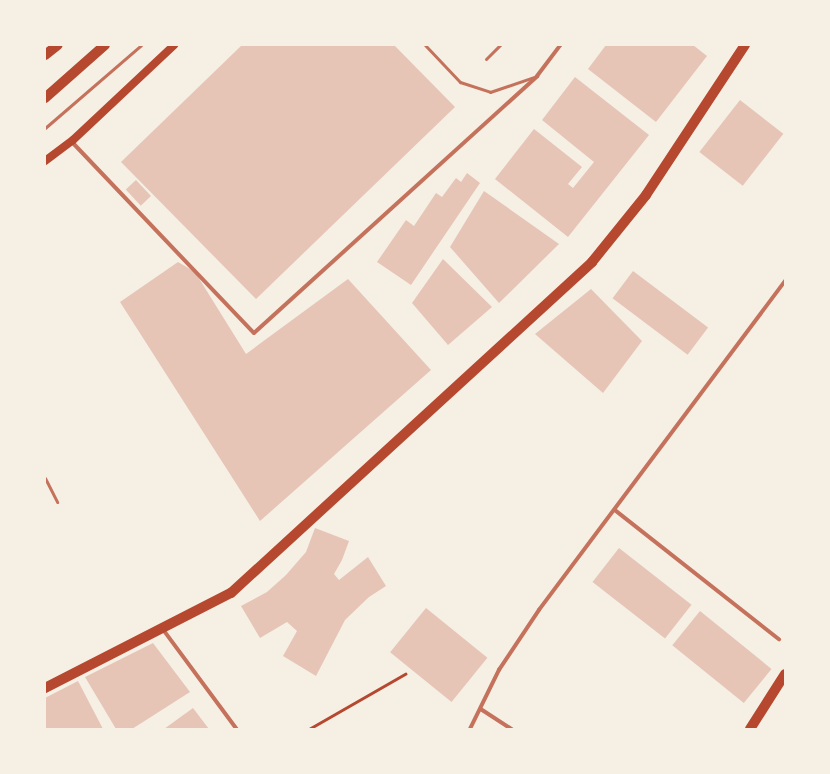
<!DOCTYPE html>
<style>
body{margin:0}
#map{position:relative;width:830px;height:774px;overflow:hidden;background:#f6efe4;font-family:Mulish,sans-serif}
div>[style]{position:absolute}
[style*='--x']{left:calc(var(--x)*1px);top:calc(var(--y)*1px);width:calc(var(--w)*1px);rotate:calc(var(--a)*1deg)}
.building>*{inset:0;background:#e6c5b7;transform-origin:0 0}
.path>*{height:2.5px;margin:-1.25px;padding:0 1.25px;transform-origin:1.25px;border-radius:1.25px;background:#b5482f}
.service>*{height:3px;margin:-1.5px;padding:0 1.5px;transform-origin:1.5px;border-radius:1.5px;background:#c5725c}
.pedestrian>*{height:3.5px;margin:-1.75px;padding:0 1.75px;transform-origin:1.75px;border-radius:1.75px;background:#c5725c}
.minor>*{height:4px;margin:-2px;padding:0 2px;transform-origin:2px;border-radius:2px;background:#c5725c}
.secondary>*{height:8px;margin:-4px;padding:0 4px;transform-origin:4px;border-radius:4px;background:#b5482f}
.primary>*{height:10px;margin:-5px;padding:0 5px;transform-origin:5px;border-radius:5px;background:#b5482f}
span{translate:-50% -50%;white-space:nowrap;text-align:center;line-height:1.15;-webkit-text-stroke:3.5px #f6efe4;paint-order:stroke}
.frame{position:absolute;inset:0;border:46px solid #f6efe4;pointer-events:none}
</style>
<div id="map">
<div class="building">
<div style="clip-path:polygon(242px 45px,394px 45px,455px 107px,256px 299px,121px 162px)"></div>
<div style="clip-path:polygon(606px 45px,693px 45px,707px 56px,656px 122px,588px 69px)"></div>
<div style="clip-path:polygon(575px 77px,649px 135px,568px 237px,495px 179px,534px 129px,582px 167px,568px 184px,573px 188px,594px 162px,542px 120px)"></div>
<div style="left:740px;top:100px;width:55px;height:66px;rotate:38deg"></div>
<div style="clip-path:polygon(467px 173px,480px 183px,411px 285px,377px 262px,406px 220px,414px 226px,436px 193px,442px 197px,456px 178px,461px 182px)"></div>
<div style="left:136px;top:180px;width:22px;height:14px;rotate:47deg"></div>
<div style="clip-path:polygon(484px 191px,559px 244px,499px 303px,450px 247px)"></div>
<div style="clip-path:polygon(443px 259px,492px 307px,448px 345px,412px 303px)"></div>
<div style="clip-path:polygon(178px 262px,195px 272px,246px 354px,348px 279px,431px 370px,260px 521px,120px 302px)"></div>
<div style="left:633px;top:271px;width:94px;height:34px;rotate:37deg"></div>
<div style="clip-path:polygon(591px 289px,642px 341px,603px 393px,535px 334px)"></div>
<div style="clip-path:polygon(315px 528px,349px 541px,342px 560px,334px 574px,339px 580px,368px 557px,386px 586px,369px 597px,345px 620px,316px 676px,283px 656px,297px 631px,287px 622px,260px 638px,241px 606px,267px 592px,286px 575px,306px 552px)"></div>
<div style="left:619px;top:548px;width:92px;height:43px;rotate:38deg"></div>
<div style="left:426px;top:608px;width:79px;height:57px;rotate:39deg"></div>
<div style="left:700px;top:611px;width:92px;height:44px;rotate:39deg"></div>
<div style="clip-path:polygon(153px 643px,190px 692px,132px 729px,116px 729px,85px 677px)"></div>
<div style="clip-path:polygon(78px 681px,103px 729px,45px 729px,45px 698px)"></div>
<div style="clip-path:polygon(193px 708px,209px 729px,164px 729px)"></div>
</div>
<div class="path">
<div style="--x:309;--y:729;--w:111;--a:-29.8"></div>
</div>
<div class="service">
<div style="--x:425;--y:45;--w:51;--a:46.6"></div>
<div style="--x:460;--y:82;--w:32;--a:18"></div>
<div style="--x:490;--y:92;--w:50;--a:-18.8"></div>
<div style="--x:486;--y:59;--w:20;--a:-45"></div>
<div style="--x:45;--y:128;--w:127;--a:-40.8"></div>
<div style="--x:45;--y:478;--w:27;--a:63"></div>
</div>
<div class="pedestrian">
<div style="--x:615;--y:510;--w:209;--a:38.2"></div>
<div style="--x:163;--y:629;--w:124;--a:53.5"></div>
<div style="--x:481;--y:709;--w:37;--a:33"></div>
<div style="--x:470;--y:729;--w:66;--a:-63.8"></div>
<div style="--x:499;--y:670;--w:72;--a:-56.3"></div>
<div style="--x:539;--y:610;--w:411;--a:-53.2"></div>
</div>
<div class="minor">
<div style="--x:71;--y:141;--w:265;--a:46.4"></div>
<div style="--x:254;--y:333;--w:382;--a:-42.2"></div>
<div style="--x:537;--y:76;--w:39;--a:-53"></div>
</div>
<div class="secondary">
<div style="--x:45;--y:161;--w:35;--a:-37"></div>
<div style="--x:73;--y:140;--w:139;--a:-43.2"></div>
</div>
<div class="primary">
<div style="--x:45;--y:55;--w:16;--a:-38"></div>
<div style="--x:45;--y:98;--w:80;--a:-41.5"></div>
<div style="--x:45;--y:688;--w:209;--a:-27.1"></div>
<div style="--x:231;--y:593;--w:490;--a:-42.5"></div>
<div style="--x:592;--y:262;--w:86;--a:-51.1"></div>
<div style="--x:646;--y:195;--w:180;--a:-56.6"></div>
<div style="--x:750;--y:729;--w:65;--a:-57.5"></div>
</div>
<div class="frame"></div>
</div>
